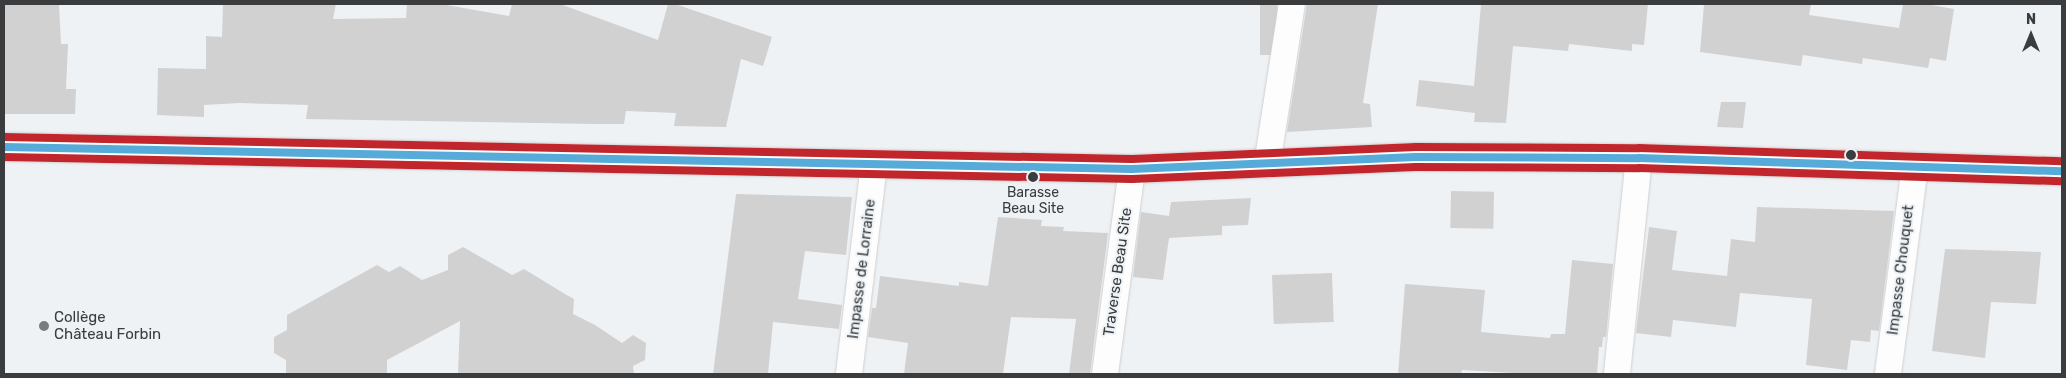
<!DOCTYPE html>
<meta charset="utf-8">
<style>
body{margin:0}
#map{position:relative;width:2066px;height:378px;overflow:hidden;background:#eff2f4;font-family:Rubik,sans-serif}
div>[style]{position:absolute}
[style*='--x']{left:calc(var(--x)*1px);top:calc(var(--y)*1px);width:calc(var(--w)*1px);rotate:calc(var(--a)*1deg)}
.building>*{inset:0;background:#d1d1d2;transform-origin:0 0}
.roads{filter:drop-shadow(0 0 1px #cdcfd1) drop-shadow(0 0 1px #cdcfd1)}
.street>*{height:26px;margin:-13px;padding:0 13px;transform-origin:13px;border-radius:13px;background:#fdfdfd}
.secondary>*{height:28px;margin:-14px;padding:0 14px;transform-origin:14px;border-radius:14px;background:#fdfdfd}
.bus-1>*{height:8px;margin:-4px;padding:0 4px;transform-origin:4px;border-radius:4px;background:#56abd8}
.bus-2>*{height:8px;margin:-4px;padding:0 4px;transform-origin:4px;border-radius:4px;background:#c0262c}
.bus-3>*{height:8px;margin:-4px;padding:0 4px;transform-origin:4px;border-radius:4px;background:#c0262c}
.dots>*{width:14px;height:14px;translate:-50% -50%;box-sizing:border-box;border:2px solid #edf2f6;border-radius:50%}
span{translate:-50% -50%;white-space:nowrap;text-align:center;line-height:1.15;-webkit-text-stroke:4px #edf2f6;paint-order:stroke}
.bus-label{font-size:14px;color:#3a3c3e}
.street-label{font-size:15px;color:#3a3c3e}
.poi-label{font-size:15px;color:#3a3c3e}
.left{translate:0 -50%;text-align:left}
.frame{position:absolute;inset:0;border:5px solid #3a3c3e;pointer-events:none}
.north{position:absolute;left:2006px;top:10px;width:50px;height:50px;-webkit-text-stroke:4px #edf2f6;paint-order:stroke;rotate:0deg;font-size:14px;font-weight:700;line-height:20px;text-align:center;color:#3a3c3e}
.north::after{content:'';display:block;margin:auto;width:18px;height:22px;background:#3a3c3e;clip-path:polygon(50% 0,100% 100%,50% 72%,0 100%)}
</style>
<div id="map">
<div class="building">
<div style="clip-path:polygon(4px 4px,59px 4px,61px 44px,68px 44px,66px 89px,76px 89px,75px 114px,4px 114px)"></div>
<div style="clip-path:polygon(223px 4px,336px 4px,333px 19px,406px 18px,407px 4px,441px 4px,509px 16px,512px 4px,560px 4px,658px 40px,668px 4px,675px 4px,772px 37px,763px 66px,741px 59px,726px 127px,674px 126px,676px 113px,626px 111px,624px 124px,595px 124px,306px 119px,308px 105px,240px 103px,204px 105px,204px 117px,157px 115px,158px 68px,206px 69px,206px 36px,222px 37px)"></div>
<div style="left:1260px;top:4px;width:17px;height:51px"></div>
<div style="clip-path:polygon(1307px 4px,1378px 4px,1363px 103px,1370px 104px,1372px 127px,1287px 132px)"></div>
<div style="clip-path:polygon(1481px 4px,1648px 4px,1644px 45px,1632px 44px,1632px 51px,1569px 44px,1568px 51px,1513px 46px,1506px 123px,1474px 122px,1475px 113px,1416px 106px,1419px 80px,1474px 86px)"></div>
<div style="clip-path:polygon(1704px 4px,1811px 4px,1809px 15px,1899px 28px,1903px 4px,1926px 4px,1954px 9px,1946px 61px,1930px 58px,1928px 68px,1863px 58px,1862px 64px,1803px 55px,1801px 66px,1700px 52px)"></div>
<div style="clip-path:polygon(1721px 102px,1746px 102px,1743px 128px,1717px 127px)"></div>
<div style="left:1451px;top:191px;width:43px;height:37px;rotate:1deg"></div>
<div style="clip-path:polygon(736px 194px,852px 197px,846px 255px,805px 251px,798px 299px,842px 305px,839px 329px,773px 322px,768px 374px,713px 374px)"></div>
<div style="clip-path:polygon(1251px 198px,1248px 225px,1222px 226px,1222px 235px,1169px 238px,1163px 280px,1133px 277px,1141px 212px,1169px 216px,1171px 202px)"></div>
<div style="clip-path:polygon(1757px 207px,1894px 211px,1879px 331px,1871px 330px,1870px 342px,1851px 340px,1847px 370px,1806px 365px,1812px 299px,1740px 293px,1736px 327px,1673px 320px,1671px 337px,1636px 333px,1649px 227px,1677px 231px,1672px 270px,1727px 276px,1731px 239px,1755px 242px)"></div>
<div style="clip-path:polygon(998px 217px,1042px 220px,1041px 226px,1064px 227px,1063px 231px,1108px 233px,1090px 374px,1069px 374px,1076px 319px,1011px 317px,1003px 374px,904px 374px,908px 343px,868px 337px,872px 308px,876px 308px,880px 276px,959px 286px,959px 282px,988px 286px)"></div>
<div style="clip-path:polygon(463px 247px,512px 275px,524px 269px,565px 294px,574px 299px,573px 314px,595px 325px,622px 343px,633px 335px,646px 343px,645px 360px,633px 366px,634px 374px,458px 374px,460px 321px,387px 360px,387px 374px,286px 374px,286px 360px,274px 353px,274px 337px,287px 330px,287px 315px,377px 265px,389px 272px,400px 266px,422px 280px,448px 270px,448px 255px)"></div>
<div style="clip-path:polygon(1945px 249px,2041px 252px,2036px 304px,1991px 302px,1985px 358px,1932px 351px)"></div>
<div style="clip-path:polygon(1572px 260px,1613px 264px,1606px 337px,1603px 337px,1602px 347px,1599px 347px,1597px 374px,1529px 374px,1462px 370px,1461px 374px,1398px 374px,1405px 284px,1485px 290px,1481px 332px,1550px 338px,1551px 334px,1565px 334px)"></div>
<div style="left:1332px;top:273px;width:49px;height:60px;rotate:88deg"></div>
</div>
<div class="roads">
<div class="street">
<div style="--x:1267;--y:165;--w:163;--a:-81.2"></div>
<div style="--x:849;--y:374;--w:211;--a:-83.2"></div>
<div style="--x:1105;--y:374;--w:207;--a:-82.5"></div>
<div style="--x:1617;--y:374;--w:217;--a:-84.2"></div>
<div style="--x:1888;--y:374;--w:210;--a:-82.6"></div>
</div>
<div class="secondary">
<div style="--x:4;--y:147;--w:1128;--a:1.12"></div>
<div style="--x:1132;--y:169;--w:284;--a:-2.4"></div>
<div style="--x:1416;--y:157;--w:223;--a:0.3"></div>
<div style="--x:1639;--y:158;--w:423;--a:1.8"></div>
</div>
</div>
<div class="bus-1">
<div style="--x:4;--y:147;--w:1128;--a:1.12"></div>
<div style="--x:1132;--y:169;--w:284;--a:-2.4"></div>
<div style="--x:1416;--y:157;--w:223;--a:0.3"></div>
<div style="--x:1639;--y:158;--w:423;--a:1.8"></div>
</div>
<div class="bus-2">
<div style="--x:4;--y:157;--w:1128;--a:1.12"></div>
<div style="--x:1132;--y:179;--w:284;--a:-2.4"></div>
<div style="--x:1416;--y:167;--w:223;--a:0.3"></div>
<div style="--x:1639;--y:168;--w:423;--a:1.8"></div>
</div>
<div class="bus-3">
<div style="--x:4;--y:137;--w:1128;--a:1.12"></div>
<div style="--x:1132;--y:159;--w:284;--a:-2.4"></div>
<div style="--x:1416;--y:147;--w:223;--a:0.3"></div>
<div style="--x:1639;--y:148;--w:423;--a:1.8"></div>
</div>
<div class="dots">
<div style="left:1851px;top:155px;background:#3a3c3e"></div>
<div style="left:1033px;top:177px;background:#3a3c3e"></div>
<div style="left:44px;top:326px;background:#797c7e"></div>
</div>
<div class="bus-label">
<span style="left:1033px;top:201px">Barasse<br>Beau Site</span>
</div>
<div class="street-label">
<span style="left:862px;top:269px;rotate:-83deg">Impasse de Lorraine</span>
<span style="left:1901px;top:270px;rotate:-83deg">Impasse Chouquet</span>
<span style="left:1118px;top:272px;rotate:-82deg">Traverse Beau Site</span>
</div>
<div class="poi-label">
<span class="left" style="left:54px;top:326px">Collège<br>Château Forbin</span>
</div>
<div class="frame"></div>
<div class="north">N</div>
</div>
